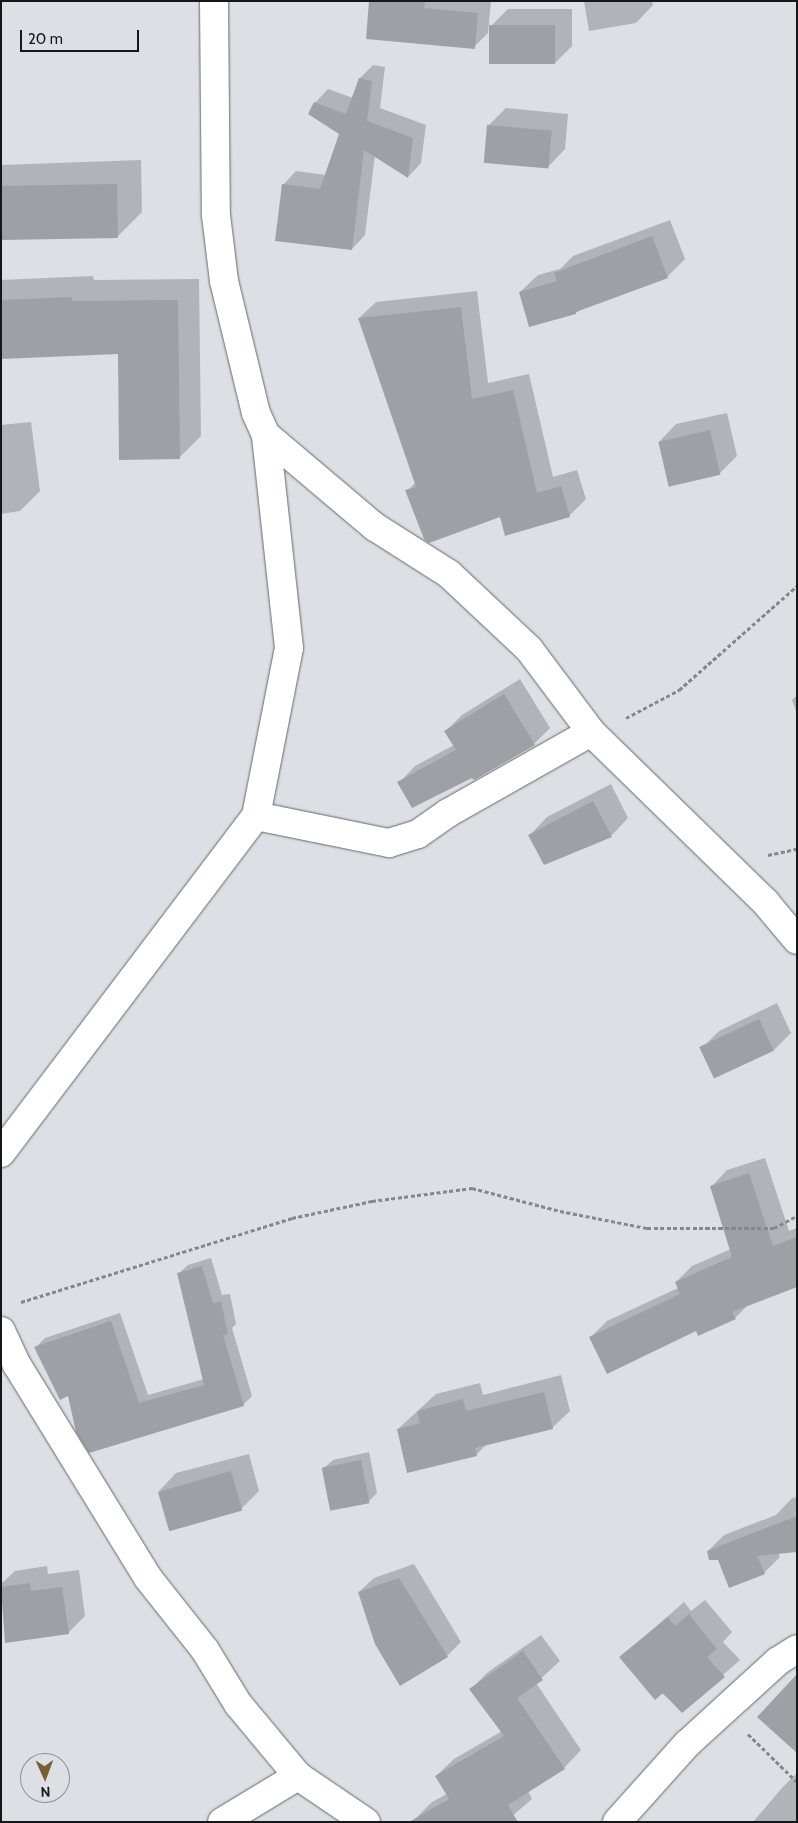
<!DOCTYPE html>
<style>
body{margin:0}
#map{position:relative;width:798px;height:1823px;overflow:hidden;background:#dce0e5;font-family:Cabin,sans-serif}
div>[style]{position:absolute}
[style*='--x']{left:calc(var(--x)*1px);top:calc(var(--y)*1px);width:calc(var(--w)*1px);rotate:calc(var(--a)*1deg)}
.shadow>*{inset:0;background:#0003}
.building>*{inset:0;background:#9da0a5;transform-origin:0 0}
.path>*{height:3px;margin-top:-1.5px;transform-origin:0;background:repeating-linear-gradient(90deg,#84878b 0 4px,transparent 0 6.5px)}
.roads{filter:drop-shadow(0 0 1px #64676b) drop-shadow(0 0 1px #64676b)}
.minor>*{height:28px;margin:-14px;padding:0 14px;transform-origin:14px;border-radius:14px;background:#fff}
span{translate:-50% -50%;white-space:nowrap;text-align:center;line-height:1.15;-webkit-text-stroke:4px #dce0e5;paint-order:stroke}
.frame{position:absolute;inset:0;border:2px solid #151618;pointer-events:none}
.north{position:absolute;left:20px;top:1753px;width:50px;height:50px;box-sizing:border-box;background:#dce0e5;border:1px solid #8c8f93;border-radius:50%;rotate:178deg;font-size:14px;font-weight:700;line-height:20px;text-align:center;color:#151618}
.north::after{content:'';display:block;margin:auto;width:18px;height:22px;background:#7a5d30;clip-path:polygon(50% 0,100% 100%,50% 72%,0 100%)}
.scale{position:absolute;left:20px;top:30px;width:119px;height:22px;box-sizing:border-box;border:2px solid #151618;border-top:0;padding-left:6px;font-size:15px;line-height:18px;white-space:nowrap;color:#151618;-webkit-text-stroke:4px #dce0e5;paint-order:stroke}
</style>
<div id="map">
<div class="shadow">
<div style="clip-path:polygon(371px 1px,491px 1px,488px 33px,474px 47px)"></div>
<div style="clip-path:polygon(584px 1px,652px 1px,653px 5px,636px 23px,589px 31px)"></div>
<div style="clip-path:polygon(508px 9px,572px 9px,572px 46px,555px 63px,490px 27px)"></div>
<div style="clip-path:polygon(373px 65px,385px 67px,380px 108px,426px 125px,421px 163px,408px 177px,375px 155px,365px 235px,352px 249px,283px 185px,296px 171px,326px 175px,341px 133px,315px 103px,328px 89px,353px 98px,360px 78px)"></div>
<div style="clip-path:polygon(506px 108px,568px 114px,565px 149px,548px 167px,488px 126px)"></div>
<div style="clip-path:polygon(141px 160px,142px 212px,118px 236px,1px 239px,1px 165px)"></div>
<div style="clip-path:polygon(670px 220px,685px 259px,667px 277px,580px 309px,576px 313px,520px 292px,538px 275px,560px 269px,573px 256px)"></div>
<div style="clip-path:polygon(93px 276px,94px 280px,199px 279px,201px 436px,179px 458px,119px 353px,1px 358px,1px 280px)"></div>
<div style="clip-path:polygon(477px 291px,488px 383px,529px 374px,553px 477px,577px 470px,586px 499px,569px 516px,500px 516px,407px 491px,416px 482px,359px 318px,376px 302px)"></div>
<div style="clip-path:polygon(727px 413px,737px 456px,719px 474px,659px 442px,676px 424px)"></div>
<div style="clip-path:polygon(31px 422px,40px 491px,20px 511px,1px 514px,1px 425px)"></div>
<div style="clip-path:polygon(520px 679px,550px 728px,534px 744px,473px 776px,399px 783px,415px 766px,454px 745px,446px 731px,462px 715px)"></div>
<div style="clip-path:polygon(797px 695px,797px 714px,792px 700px)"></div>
<div style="clip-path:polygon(611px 784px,628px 818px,611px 836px,530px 835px,547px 817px)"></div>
<div style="clip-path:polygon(777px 1003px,791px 1033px,774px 1050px,716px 1077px,702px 1048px,719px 1031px)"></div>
<div style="clip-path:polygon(765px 1158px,789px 1231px,797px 1228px,797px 1286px,749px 1304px,735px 1318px,697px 1330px,591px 1337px,607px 1321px,678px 1288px,676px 1282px,692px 1266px,731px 1249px,712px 1186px,727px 1170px)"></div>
<div style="clip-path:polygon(211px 1258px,222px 1295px,230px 1294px,236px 1324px,232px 1328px,252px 1396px,243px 1405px,90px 1451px,68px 1394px,36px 1347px,45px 1338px,120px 1313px,148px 1395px,204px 1379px,179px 1273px,188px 1265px)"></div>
<div style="clip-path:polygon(561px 1375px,570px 1411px,552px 1428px,488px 1443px,476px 1455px,398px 1429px,436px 1394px,480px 1383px,483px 1395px)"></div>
<div style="clip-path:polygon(369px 1452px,377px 1493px,368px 1502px,324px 1468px,333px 1460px)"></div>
<div style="clip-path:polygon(249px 1454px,259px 1491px,241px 1509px,159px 1491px,176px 1473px)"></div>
<div style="clip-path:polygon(797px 1497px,797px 1551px,778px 1552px,780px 1557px,764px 1573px,708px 1551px,724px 1535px,776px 1515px,792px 1498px)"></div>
<div style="clip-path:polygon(414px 1564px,461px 1642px,447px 1656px,359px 1592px,374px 1578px)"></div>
<div style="clip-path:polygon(47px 1566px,48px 1574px,79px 1570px,85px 1616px,68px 1633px,6px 1642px,1px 1584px,15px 1571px)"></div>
<div style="clip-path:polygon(705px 1600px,732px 1632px,723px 1642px,740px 1660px,682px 1711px,621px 1657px,684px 1602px,691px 1611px)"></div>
<div style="clip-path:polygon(541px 1635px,560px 1661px,536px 1683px,581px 1750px,564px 1768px,528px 1791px,532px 1799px,505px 1822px,415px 1819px,432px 1802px,447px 1794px,436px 1776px,454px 1759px,502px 1731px,471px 1689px,488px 1672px)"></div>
<div style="clip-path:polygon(797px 1773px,797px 1822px,753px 1822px,781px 1789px)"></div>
</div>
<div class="building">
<div style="clip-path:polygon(369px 1px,425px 1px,424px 8px,478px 13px,475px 49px,366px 39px)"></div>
<div style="left:555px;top:25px;width:39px;height:66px;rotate:90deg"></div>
<div style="clip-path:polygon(359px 78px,372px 81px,367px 121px,413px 138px,408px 178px,364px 150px,352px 250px,275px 241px,282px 184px,320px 189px,339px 134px,308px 114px,314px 102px,346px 114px)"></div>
<div style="left:487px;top:125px;width:65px;height:38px;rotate:5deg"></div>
<div style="left:117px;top:184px;width:54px;height:116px;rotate:89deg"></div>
<div style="clip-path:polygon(652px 236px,668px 278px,576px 312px,576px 314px,529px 327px,519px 292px,557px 281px,554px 273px)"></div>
<div style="clip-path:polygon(72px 297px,72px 301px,178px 300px,180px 459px,119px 460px,118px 354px,1px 359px,1px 300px)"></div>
<div style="clip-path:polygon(461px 307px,472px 399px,513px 390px,537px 493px,561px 486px,570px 517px,505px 536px,500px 517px,429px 543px,424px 539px,405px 490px,416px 487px,358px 318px)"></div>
<div style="left:710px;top:430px;width:46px;height:53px;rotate:77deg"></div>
<div style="clip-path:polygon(504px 694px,535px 745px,474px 780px,472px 778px,412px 808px,397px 782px,456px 750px,444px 731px)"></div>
<div style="clip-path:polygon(593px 801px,612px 837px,544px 865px,528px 835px)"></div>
<div style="left:759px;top:1019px;width:35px;height:66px;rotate:65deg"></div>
<div style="clip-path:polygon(749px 1173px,773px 1246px,797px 1237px,797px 1287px,732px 1312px,736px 1319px,698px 1336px,696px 1331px,607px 1374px,589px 1337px,680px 1294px,675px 1282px,732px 1257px,710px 1186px)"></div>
<div style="clip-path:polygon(202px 1266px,213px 1303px,221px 1302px,228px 1334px,223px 1335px,244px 1406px,89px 1453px,76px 1432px,68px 1396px,60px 1400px,34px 1347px,111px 1321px,139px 1403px,204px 1385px,177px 1273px)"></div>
<div style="clip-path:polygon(544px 1392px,553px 1429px,475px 1448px,477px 1456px,407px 1473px,397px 1429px,420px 1423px,417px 1411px,463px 1399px,466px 1411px)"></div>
<div style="left:361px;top:1460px;width:44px;height:40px;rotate:79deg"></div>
<div style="left:231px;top:1471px;width:41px;height:76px;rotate:74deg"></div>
<div style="clip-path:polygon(797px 1516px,797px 1552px,757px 1556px,765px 1574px,729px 1588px,718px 1560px,709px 1560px,707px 1551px)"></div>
<div style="clip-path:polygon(399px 1578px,448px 1657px,400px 1686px,375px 1644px,358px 1592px)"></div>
<div style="clip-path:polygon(30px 1583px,31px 1591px,62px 1587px,69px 1634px,5px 1643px,1px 1587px)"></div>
<div style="clip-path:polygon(689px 1614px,717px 1649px,707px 1657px,725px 1677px,682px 1713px,663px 1693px,655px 1700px,619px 1657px,668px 1617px,675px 1626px)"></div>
<div style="clip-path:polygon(523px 1651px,543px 1680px,517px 1698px,565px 1769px,508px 1805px,518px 1822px,409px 1822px,449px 1799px,435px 1776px,504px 1736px,469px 1689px)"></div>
<div style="clip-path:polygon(797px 1674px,797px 1753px,757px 1717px)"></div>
</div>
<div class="path">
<div style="--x:626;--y:718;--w:60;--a:-27.8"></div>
<div style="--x:679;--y:690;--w:157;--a:-41.4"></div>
<div style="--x:768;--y:855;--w:30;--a:-12"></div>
<div style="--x:21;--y:1302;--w:284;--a:-17.2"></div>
<div style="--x:292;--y:1218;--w:82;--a:-12"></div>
<div style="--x:372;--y:1201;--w:101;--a:-7.4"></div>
<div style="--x:472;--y:1188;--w:91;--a:14.6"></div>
<div style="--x:560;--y:1211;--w:89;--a:11.1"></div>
<div style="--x:647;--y:1228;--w:127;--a:0"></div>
<div style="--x:774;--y:1228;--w:26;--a:-28"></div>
<div style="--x:748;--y:1734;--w:69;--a:44.4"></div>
</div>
<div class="roads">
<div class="minor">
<div style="--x:214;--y:1;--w:214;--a:89.5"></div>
<div style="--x:216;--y:215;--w:66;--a:83.1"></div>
<div style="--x:224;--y:281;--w:136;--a:76.4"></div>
<div style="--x:256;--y:413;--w:24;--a:66"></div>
<div style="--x:266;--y:435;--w:143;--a:40.2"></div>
<div style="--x:375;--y:527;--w:88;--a:32.4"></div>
<div style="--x:449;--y:574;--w:110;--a:43.2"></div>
<div style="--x:529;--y:649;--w:104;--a:53.2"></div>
<div style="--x:591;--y:732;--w:245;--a:44.3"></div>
<div style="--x:766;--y:903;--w:48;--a:50"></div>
<div style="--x:256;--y:816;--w:136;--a:11.5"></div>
<div style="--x:389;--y:843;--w:30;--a:-17"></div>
<div style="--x:418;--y:834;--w:37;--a:-35"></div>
<div style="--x:448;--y:813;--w:164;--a:-29.5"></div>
<div style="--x:1;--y:1153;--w:423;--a:-52.9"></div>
<div style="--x:256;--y:816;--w:171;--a:-78.9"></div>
<div style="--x:289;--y:648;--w:214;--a:-96.2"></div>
<div style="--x:1;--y:1331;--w:38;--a:65"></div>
<div style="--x:17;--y:1365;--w:250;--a:58.4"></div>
<div style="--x:148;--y:1578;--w:92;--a:51.6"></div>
<div style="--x:205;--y:1650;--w:63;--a:58.6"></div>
<div style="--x:238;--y:1704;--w:94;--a:50.2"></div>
<div style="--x:298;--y:1776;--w:82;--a:34.1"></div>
<div style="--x:222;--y:1822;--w:89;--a:-31.2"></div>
<div style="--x:617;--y:1822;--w:105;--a:-48.1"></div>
<div style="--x:687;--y:1744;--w:123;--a:-42.4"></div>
<div style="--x:778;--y:1661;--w:22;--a:-32"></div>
</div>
</div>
<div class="frame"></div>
<div class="north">N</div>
<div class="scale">20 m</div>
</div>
